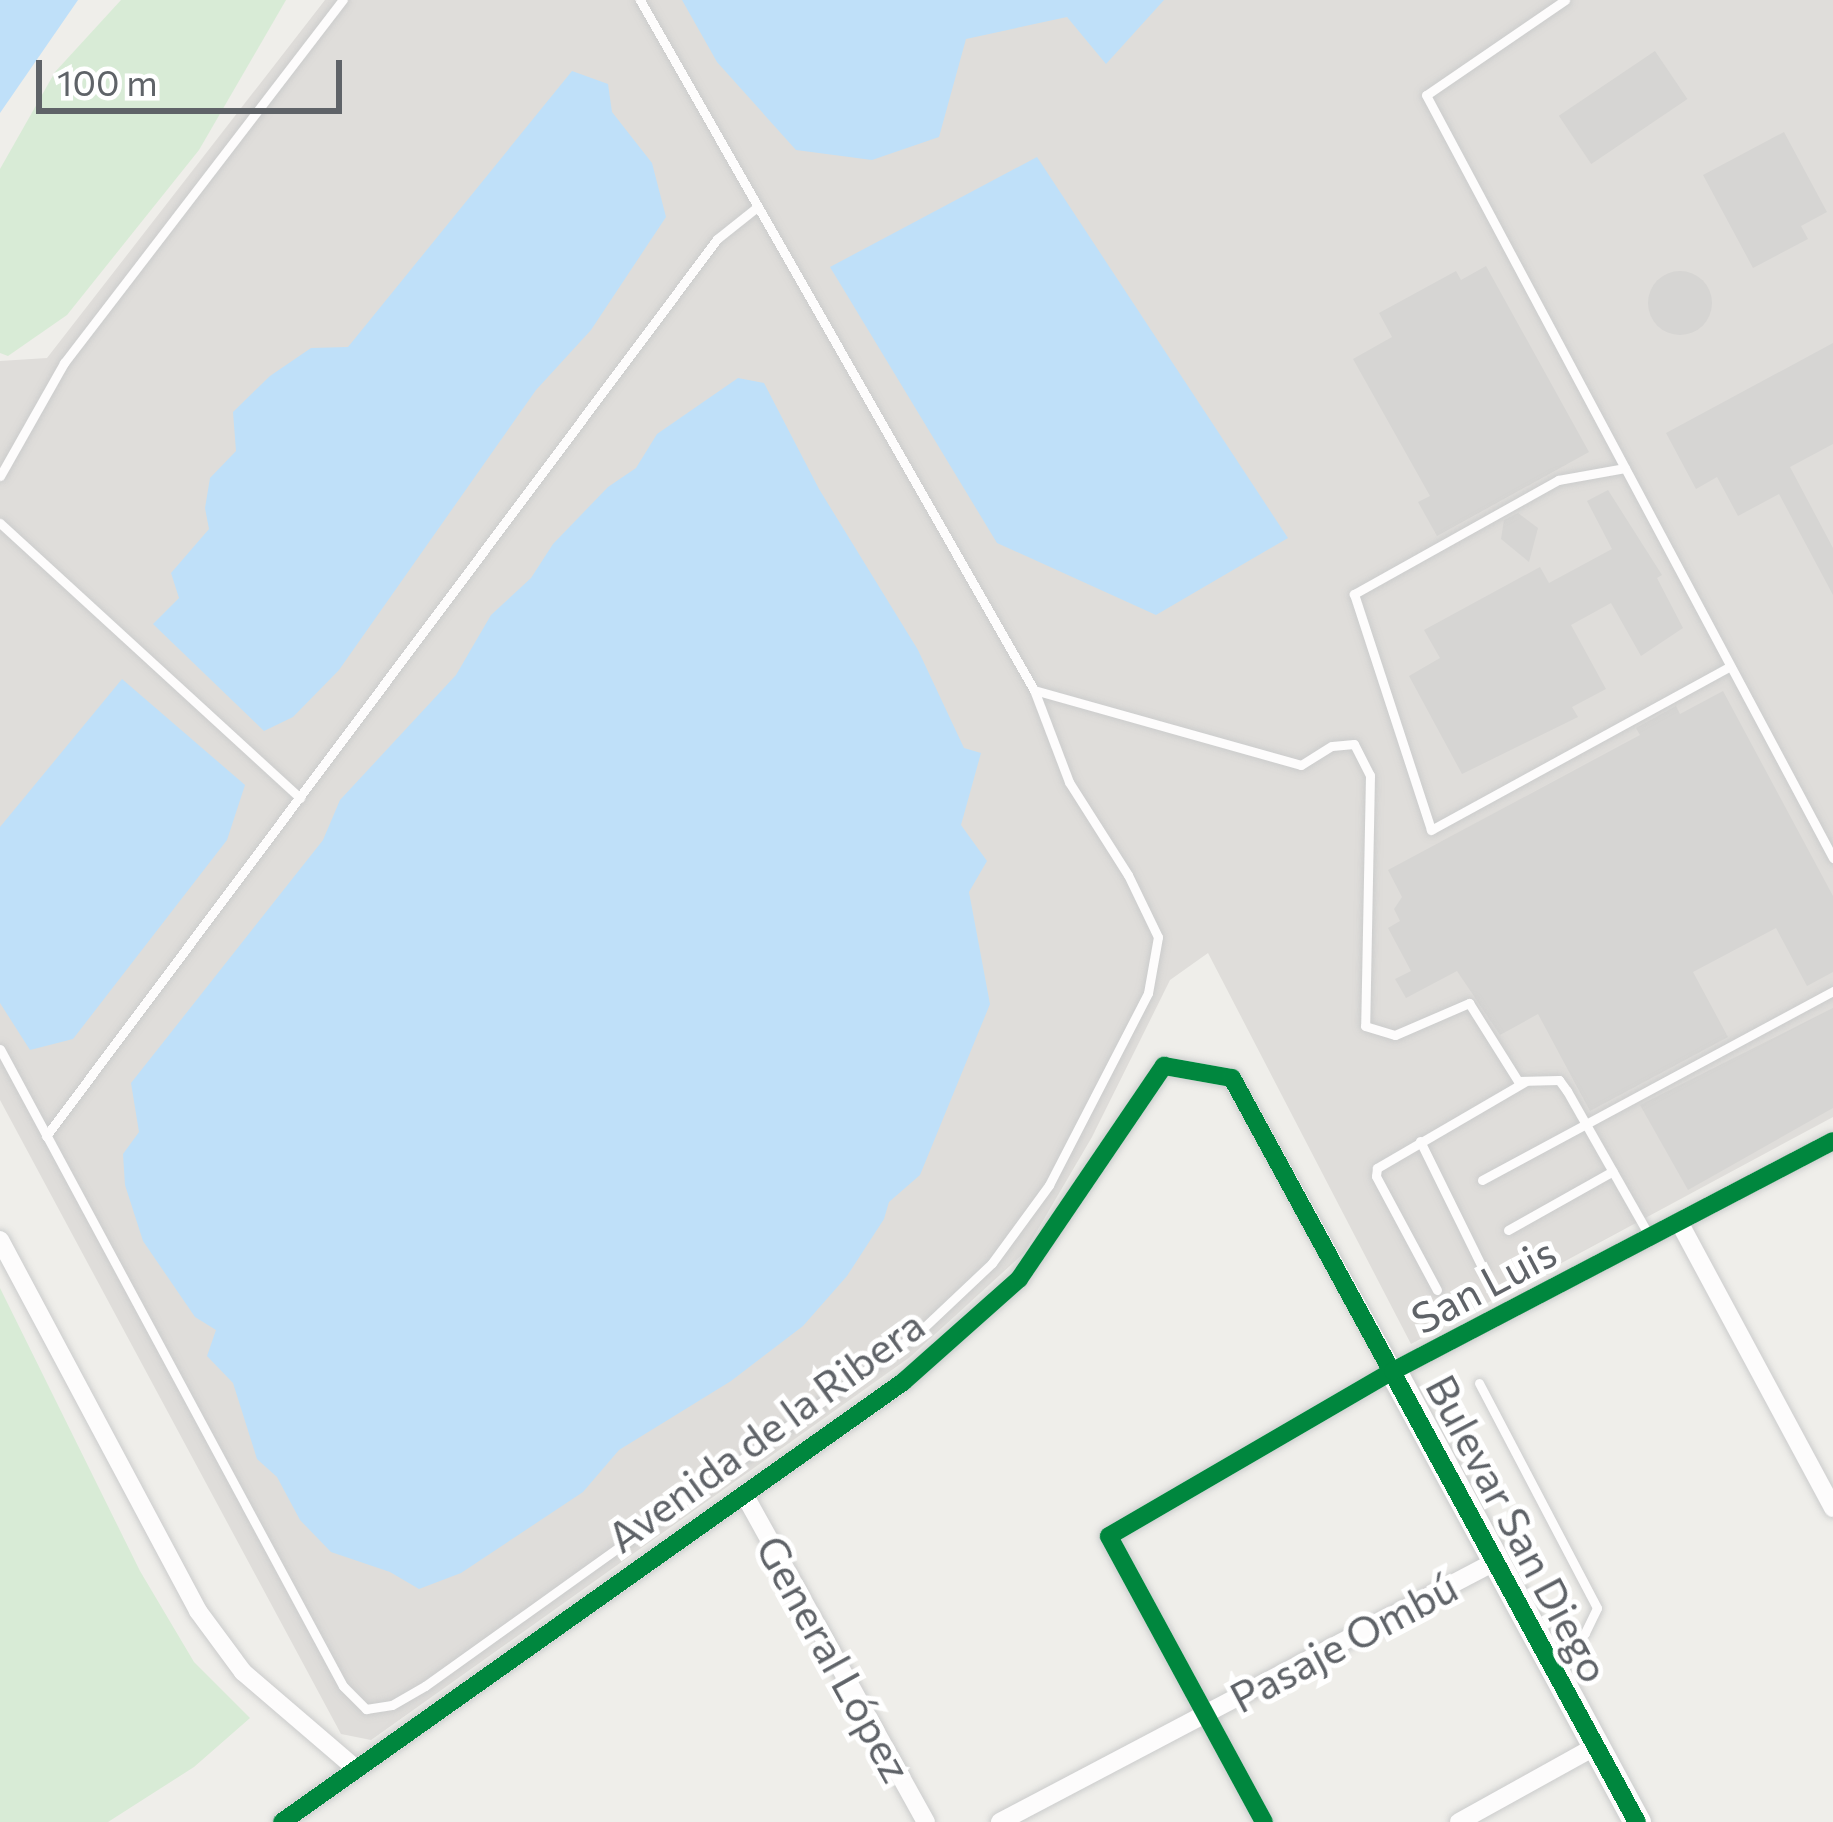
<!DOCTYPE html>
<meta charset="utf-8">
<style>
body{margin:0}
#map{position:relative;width:1833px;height:1822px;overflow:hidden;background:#efeeea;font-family:Commissioner,sans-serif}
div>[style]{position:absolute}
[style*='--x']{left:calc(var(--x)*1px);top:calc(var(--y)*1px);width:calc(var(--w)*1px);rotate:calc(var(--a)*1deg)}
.industrial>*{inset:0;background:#dfddda}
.green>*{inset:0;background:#d8ebd6}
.water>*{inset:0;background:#bfe0f9}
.building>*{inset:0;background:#d6d5d3;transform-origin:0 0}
.round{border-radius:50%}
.roads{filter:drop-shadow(0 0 3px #cbcccc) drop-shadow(0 0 3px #cbcccc)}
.lane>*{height:9px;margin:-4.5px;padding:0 4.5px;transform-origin:4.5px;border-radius:4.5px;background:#fdfcfc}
.street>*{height:18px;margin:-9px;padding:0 9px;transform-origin:9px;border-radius:9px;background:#fdfcfc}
.secondary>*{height:27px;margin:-13.5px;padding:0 13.5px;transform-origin:13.5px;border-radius:13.5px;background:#fdfcfc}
.cycleway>*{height:18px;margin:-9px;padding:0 9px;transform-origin:9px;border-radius:9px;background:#00873e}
span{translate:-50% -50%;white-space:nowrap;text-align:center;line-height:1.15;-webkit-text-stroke:10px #fff;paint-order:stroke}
.street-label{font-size:42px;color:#5f6368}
.scale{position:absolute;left:36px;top:60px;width:306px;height:54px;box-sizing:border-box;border:6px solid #5f6368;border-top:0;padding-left:15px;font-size:36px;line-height:42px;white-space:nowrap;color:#5f6368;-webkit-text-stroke:9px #fff;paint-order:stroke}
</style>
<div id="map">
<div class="industrial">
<div style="clip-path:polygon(325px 0,1833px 0,1833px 1117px,1411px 1344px,1208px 953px,1170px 980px,1092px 1137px,1024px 1253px,910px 1357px,371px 1740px,341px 1734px,0 1100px,0 361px,47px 358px)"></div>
</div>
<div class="green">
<div style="clip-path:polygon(121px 0,286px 0,199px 150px,67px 315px,8px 356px,0 353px,0 169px,55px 72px)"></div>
<div style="clip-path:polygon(0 1288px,140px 1571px,194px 1662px,250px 1718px,194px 1767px,108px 1822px,0 1822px)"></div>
</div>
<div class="water">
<div style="clip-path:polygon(0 0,78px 0,0 113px)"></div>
<div style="clip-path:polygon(682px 0,1164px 0,1106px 64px,1067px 17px,966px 39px,939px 137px,872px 160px,796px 150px,717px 62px)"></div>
<div style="clip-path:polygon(572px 71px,608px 84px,612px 112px,652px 163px,666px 217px,591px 330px,536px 390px,339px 670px,293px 717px,264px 731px,153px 624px,179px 598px,171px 573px,209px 529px,205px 508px,210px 478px,236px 451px,233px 412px,270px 376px,311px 348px,348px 347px)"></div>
<div style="clip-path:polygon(1037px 157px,1288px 538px,1156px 615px,997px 543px,830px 267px)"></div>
<div style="clip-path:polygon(738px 378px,764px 383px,819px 489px,918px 650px,964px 748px,981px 753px,961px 825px,987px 861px,969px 892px,990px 1004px,920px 1175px,889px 1202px,884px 1219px,847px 1276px,803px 1326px,731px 1381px,619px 1450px,583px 1492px,461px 1573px,419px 1589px,390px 1572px,331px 1552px,300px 1520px,277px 1477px,257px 1459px,233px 1383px,207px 1356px,216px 1330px,195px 1317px,143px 1241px,125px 1185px,123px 1154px,139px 1132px,131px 1083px,323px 840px,340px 800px,456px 675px,491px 615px,531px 578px,553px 544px,608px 487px,636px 468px,657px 434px)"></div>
<div style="clip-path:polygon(122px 679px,245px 785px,227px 840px,73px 1039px,30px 1050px,0 1003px,0 827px)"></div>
</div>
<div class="building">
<div style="left:1655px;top:51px;width:58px;height:116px;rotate:56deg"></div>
<div style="clip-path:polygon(1784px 132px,1827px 212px,1801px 226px,1808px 239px,1753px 268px,1703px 175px)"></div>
<div style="clip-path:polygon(1486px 266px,1589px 452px,1437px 536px,1418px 502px,1430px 496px,1353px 359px,1392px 337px,1379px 313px,1456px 271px,1461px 280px)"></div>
<div class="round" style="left:1648px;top:271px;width:64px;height:64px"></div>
<div style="clip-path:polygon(1833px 343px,1833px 444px,1790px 467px,1833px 548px,1833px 595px,1779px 494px,1738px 516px,1717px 477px,1696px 489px,1666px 433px)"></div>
<div style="clip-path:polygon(1608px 490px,1662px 575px,1657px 578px,1683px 628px,1641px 656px,1611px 603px,1571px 625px,1606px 689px,1572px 707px,1578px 717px,1462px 774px,1409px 676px,1440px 658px,1424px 630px,1540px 567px,1549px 583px,1612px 549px,1587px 501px)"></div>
<div style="clip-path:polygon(1518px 513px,1538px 528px,1529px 562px,1501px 539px,1504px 520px)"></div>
<div style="clip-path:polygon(1723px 691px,1833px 896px,1833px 972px,1807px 986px,1776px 928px,1693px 972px,1728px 1037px,1590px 1111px,1538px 1014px,1500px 1035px,1457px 971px,1406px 998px,1395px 979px,1411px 971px,1388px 928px,1400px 921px,1394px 909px,1402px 897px,1388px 870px,1640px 735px,1636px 728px,1676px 706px,1680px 714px)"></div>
<div style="clip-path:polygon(1833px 1008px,1833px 1108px,1688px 1190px,1640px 1105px)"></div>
</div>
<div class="roads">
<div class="lane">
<div style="--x:1565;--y:0;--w:168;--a:145.6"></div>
<div style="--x:1426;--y:95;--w:865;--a:61.92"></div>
<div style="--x:1625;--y:468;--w:68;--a:169.8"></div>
<div style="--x:1558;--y:480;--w:234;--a:150.8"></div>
<div style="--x:1354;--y:594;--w:248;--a:71.9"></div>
<div style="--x:1431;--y:830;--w:341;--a:-28.7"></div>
<div style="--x:0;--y:476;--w:130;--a:-60.5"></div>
<div style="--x:64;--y:363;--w:458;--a:-52.5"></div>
<div style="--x:0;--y:523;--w:407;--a:42.5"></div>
<div style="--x:1034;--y:690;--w:277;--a:15.7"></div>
<div style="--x:1301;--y:765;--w:36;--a:-32"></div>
<div style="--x:1332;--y:746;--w:22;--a:-5"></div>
<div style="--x:1354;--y:744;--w:35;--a:63"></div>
<div style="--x:1370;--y:775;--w:251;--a:91.1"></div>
<div style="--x:1365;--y:1026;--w:31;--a:17"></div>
<div style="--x:1395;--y:1035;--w:81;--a:-23.4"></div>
<div style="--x:1469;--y:1003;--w:92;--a:57.9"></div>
<div style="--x:1518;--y:1081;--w:41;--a:-1.4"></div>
<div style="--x:1559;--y:1080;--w:14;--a:54"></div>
<div style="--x:1567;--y:1091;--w:168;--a:60.4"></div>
<div style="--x:0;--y:1049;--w:723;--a:61.7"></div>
<div style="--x:343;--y:1686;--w:33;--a:45"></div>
<div style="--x:366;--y:1709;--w:26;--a:-9"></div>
<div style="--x:392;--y:1705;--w:38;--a:-30"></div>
<div style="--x:425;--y:1686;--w:606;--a:-35.6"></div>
<div style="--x:918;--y:1333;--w:102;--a:-43.4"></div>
<div style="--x:992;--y:1263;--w:97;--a:-53.8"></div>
<div style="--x:1049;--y:1185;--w:216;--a:-62.7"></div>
<div style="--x:1148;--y:993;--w:57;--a:-79.9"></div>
<div style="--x:1158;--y:937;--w:69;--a:-115.8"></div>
<div style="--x:1128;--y:875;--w:110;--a:-122.4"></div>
<div style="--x:1069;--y:782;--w:98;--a:-110.8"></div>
<div style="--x:1034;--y:690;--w:795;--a:-119.73"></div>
<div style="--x:46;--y:1136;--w:1120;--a:-53.2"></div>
<div style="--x:717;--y:239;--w:50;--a:-38.5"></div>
<div style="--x:1420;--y:1141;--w:145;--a:63.8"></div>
<div style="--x:1482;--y:1180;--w:399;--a:-28.3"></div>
<div style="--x:1508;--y:1230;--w:120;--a:-29.3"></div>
<div style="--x:1437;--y:1290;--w:129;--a:-118.2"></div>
<div style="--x:1376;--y:1176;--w:8;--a:-83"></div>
<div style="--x:1377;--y:1168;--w:171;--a:-30.2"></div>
<div style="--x:1479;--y:1383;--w:254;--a:62.3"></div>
<div style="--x:1597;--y:1608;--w:28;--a:116"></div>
<div style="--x:1585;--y:1633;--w:41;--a:142.9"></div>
</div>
<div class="street">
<div style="--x:1679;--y:1222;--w:325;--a:61.7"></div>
<div style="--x:0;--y:1240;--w:421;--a:61.9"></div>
<div style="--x:198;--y:1611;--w:76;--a:53.6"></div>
<div style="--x:243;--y:1672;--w:149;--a:40.6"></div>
<div style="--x:744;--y:1494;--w:375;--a:61"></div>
<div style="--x:282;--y:1822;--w:761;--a:-35.32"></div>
<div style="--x:903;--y:1382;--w:155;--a:-41.6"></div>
<div style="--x:1019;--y:1279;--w:258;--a:-55.8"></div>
<div style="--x:1164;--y:1066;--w:69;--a:10"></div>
<div style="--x:1232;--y:1078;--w:334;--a:61.2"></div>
<div style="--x:1000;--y:1822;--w:560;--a:-27.75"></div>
<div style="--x:1264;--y:1822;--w:325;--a:-118.5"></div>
<div style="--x:1109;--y:1536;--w:328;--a:-30.2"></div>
<div style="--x:1393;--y:1371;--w:496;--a:-27.6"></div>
<div style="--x:1459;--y:1822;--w:157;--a:-29"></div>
</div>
<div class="secondary">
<div style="--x:1393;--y:1371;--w:513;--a:61.59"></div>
</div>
</div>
<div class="cycleway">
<div style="--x:282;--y:1822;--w:761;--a:-35.32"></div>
<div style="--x:903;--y:1382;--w:155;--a:-41.6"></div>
<div style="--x:1019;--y:1279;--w:258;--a:-55.8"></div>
<div style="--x:1164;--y:1066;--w:69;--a:10"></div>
<div style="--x:1232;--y:1078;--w:847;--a:61.44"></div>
<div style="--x:1264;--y:1822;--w:325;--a:-118.5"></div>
<div style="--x:1109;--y:1536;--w:328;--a:-30.2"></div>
<div style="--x:1393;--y:1371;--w:496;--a:-27.6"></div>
</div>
<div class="street-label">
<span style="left:1483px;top:1284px;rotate:-28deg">San Luis</span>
<span style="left:765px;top:1430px;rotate:-36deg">Avenida de la Ribera</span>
<span style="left:1519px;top:1528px;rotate:62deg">Bulevar San Diego</span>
<span style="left:1343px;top:1641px;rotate:-28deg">Pasaje Ombú</span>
<span style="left:835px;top:1658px;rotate:61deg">General López</span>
</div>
<div class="scale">100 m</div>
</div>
